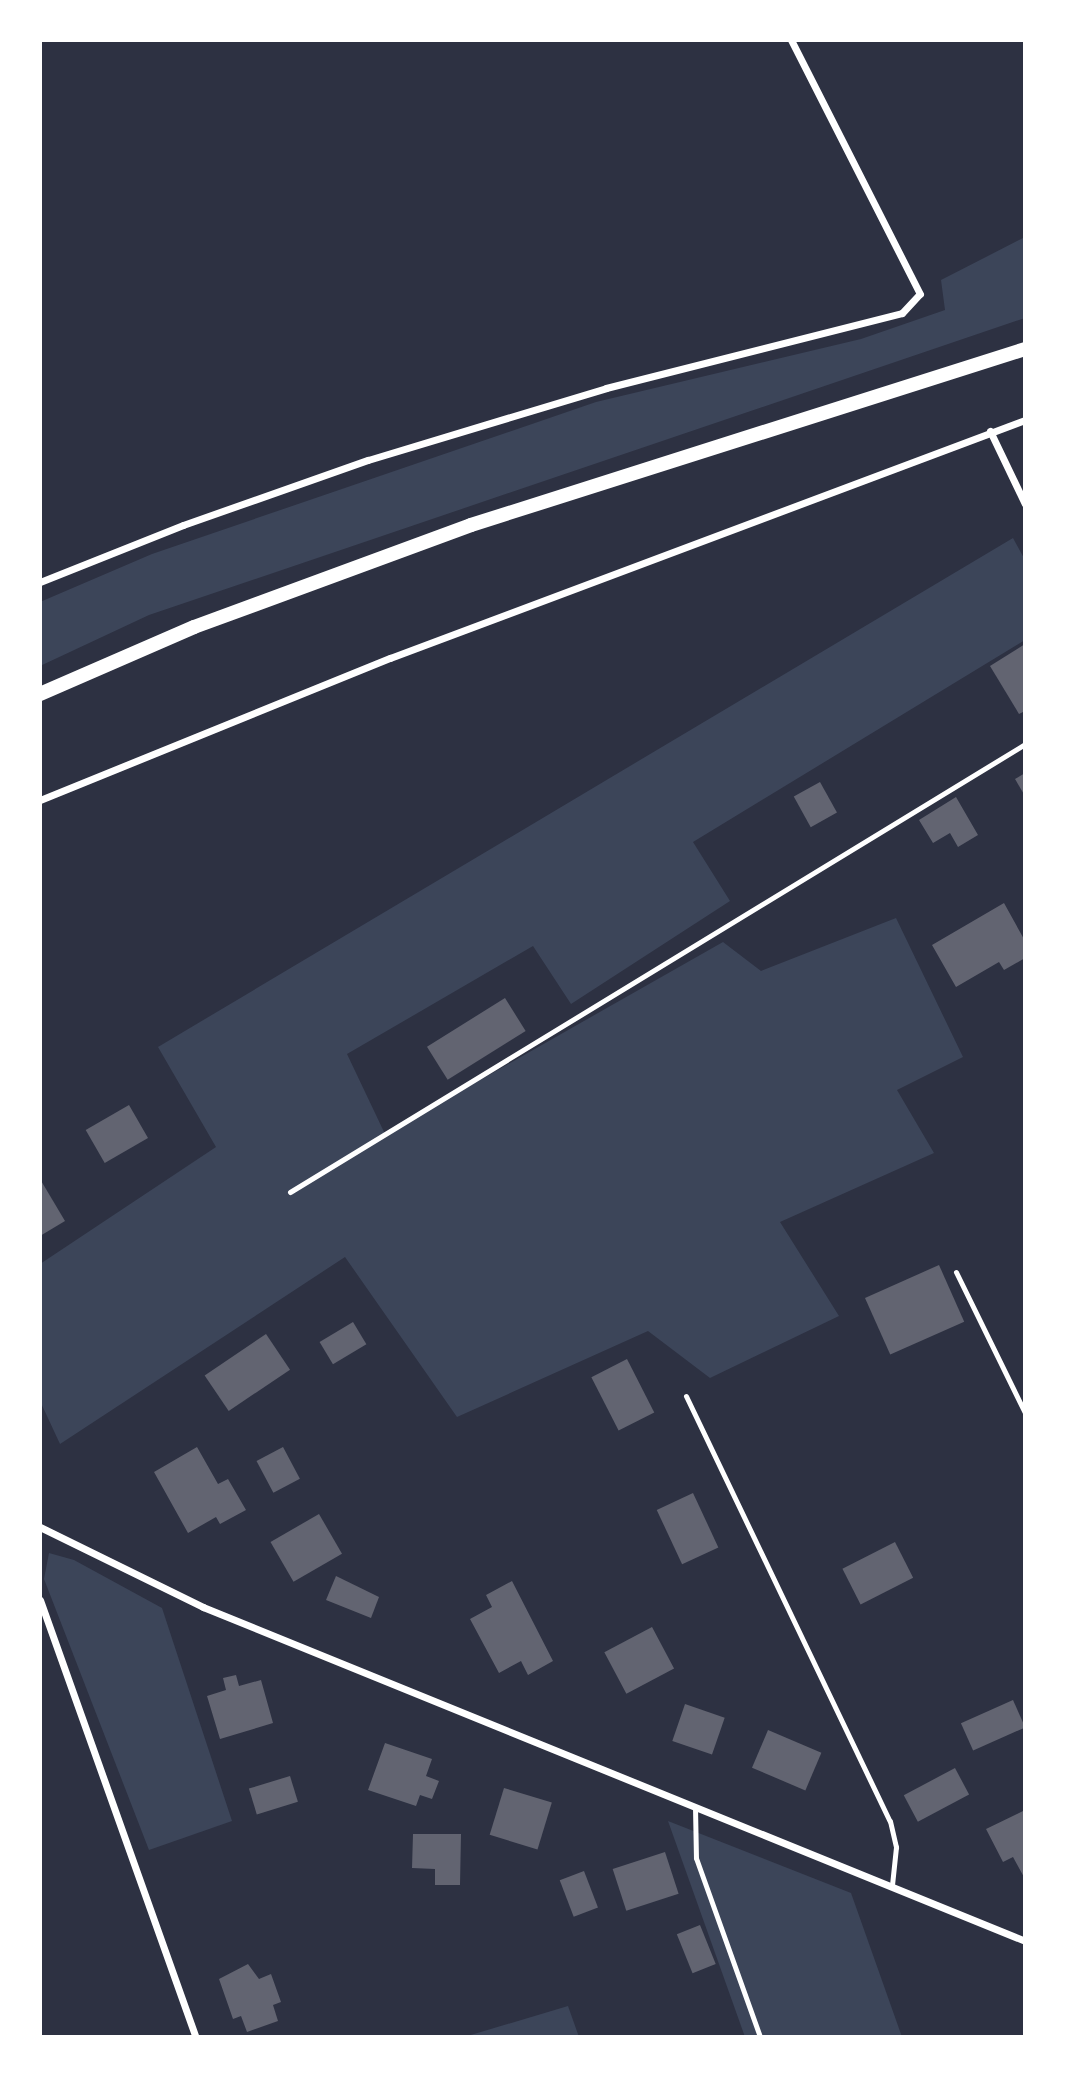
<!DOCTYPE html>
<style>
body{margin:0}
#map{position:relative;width:1065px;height:2077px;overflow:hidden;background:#2d3142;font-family:Helvetica,sans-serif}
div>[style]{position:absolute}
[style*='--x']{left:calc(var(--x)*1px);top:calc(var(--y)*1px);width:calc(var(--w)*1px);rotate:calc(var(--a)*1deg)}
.green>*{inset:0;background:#3c4559}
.building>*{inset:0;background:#626471;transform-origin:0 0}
.service>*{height:5px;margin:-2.5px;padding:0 2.5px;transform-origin:2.5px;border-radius:2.5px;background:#fff}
.minor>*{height:7px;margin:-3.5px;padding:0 3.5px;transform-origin:3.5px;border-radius:3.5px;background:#fff}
.secondary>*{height:14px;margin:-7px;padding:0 7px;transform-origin:7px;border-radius:7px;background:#fff}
span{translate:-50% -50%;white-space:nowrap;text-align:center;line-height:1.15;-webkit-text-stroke:5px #fff;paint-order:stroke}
.frame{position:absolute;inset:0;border:42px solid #fff;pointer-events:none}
</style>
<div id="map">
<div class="green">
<div style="clip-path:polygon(1025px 237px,1025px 318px,149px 615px,40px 666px,40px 602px,152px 554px,596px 402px,861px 339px,945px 310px,941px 280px)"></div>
<div style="clip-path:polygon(1013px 538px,1025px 560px,1025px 640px,693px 842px,730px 901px,571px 1004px,533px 946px,347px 1054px,385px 1134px,723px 942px,761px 971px,896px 918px,963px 1057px,897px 1090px,934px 1153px,780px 1222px,839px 1316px,710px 1378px,648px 1331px,457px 1417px,345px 1257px,60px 1444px,40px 1401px,40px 1264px,216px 1147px,158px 1047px)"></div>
<div style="clip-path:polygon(49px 1553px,74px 1560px,162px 1608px,232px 1821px,149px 1850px,44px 1579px)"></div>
<div style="clip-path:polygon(668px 1821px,851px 1893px,902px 2037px,745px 2037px)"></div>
<div style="clip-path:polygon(568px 2006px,579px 2037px,464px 2037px)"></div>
</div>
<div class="building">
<div style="clip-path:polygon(1025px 644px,1025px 711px,1019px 714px,990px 666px)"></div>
<div style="clip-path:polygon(1025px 773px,1025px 796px,1015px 779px)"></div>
<div style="left:820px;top:782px;width:35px;height:30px;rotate:61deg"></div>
<div style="clip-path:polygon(956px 797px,978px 835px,958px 847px,950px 833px,933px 843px,919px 820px)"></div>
<div style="clip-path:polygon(1004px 903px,1025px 941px,1025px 958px,1004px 970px,999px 962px,956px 987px,932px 945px)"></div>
<div style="left:505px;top:998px;width:39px;height:92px;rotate:58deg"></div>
<div style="left:129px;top:1105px;width:38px;height:50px;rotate:60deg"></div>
<div style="clip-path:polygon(40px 1179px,65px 1221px,40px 1236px)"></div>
<div style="left:939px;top:1265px;width:62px;height:81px;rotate:66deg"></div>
<div style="left:353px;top:1322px;width:26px;height:39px;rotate:59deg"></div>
<div style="left:266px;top:1334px;width:43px;height:74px;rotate:56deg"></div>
<div style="left:627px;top:1359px;width:60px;height:40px;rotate:63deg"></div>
<div style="clip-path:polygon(197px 1447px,218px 1484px,228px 1479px,246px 1510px,220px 1524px,216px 1517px,188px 1533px,154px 1472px)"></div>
<div style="left:283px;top:1447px;width:36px;height:30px;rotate:62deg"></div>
<div style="left:693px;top:1493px;width:60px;height:40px;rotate:65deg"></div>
<div style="left:319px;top:1514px;width:46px;height:56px;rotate:60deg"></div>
<div style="left:895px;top:1542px;width:40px;height:59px;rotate:63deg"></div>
<div style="clip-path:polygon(336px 1576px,379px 1597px,371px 1618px,326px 1600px)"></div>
<div style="clip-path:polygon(512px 1581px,553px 1661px,528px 1675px,521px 1661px,499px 1673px,470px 1619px,492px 1607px,486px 1595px)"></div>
<div style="left:652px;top:1627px;width:47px;height:54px;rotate:62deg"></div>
<div style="clip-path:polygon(236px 1675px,239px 1686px,261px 1680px,273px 1723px,220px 1739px,207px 1696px,226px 1690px,223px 1678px)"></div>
<div style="left:1013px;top:1700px;width:30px;height:57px;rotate:66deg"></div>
<div style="left:685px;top:1704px;width:42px;height:39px;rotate:19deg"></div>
<div style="left:768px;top:1730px;width:58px;height:41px;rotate:23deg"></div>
<div style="clip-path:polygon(385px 1743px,432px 1759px,426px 1776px,439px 1781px,432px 1799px,420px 1795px,416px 1806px,368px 1790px)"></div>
<div style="left:955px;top:1768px;width:30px;height:58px;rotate:62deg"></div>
<div style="left:290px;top:1776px;width:27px;height:43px;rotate:73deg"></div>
<div style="left:504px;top:1788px;width:50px;height:49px;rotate:17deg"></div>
<div style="clip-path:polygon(1025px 1810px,1025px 1879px,1013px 1857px,1003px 1862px,986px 1829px)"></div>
<div style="clip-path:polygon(413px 1834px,461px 1834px,460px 1885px,435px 1885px,435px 1869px,412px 1868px)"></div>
<div style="left:665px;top:1852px;width:44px;height:55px;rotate:72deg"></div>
<div style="left:584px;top:1871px;width:39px;height:26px;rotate:69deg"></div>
<div style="left:700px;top:1925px;width:42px;height:25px;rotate:68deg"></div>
<div style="clip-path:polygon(248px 1964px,259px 1979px,271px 1974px,281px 2002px,273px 2005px,278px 2021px,247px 2032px,241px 2016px,233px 2019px,219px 1979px)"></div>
</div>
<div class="service">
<div style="--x:290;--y:1192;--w:861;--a:-31.36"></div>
<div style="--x:956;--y:1272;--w:157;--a:63.9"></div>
<div style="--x:686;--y:1396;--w:471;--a:64.4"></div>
<div style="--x:890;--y:1821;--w:27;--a:77"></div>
<div style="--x:896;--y:1847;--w:37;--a:96"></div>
<div style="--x:695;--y:1807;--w:51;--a:88.9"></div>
<div style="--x:696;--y:1858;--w:190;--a:70.3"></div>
</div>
<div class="minor">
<div style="--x:990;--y:431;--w:81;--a:64.4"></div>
<div style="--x:40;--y:582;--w:154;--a:-21.7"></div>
<div style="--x:183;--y:525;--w:196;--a:-19.4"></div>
<div style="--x:368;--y:460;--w:249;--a:-16.8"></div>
<div style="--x:606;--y:388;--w:305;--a:-14.2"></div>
<div style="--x:902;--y:313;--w:26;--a:-47"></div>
<div style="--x:920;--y:294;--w:285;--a:-116.9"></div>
<div style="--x:40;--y:800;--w:378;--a:-22.1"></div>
<div style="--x:390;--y:658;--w:678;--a:-20.55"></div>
<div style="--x:40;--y:1527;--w:182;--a:26.1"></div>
<div style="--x:203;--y:1607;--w:887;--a:22.11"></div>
<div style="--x:40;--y:1600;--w:464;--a:70.4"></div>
</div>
<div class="secondary">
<div style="--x:40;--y:694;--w:168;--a:-23.5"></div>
<div style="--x:194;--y:627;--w:295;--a:-20.2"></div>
<div style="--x:471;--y:525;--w:581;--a:-17.62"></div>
</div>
<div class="frame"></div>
</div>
